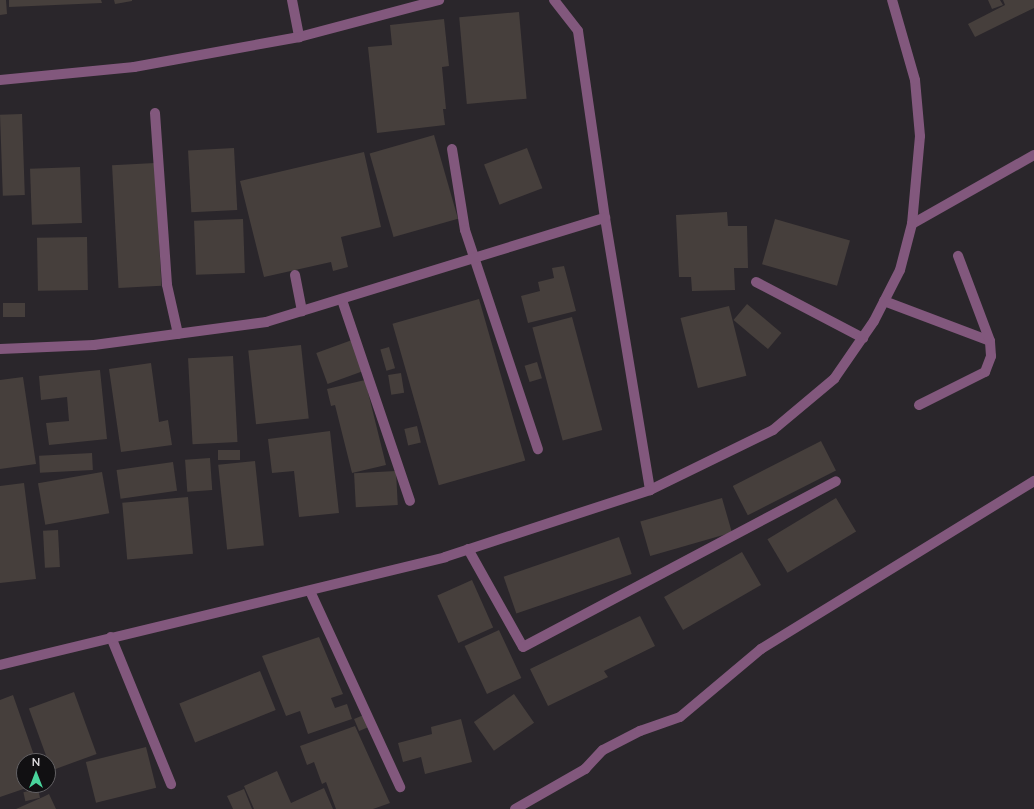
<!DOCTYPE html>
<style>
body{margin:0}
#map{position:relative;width:1034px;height:809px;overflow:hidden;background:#2a262b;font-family:Lato,sans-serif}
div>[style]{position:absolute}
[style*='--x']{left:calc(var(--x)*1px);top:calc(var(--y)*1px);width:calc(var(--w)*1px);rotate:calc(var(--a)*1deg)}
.building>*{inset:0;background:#463f3c;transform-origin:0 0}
.minor>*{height:10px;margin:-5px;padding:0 5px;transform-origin:5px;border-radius:5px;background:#82587d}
span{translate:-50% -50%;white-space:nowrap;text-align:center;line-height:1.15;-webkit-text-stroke:3.5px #111012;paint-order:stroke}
.north{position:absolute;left:16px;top:753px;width:40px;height:40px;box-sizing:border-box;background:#111012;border:1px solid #636164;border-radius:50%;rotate:0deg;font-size:11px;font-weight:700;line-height:16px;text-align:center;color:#dedbde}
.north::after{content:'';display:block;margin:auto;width:14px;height:18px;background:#49d49c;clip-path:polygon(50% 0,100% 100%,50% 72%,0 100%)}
</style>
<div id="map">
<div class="building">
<div style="clip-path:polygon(0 0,6px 0,7px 14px,0 15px)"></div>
<div style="clip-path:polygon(9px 0,101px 0,102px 3px,9px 7px)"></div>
<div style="clip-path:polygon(114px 0,132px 0,132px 1px,115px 4px)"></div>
<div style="clip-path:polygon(988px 0,1000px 0,1003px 5px,992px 9px)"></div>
<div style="clip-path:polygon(1003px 0,1034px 0,1034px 8px,975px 37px,968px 24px,1005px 5px)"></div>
<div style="left:519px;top:12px;width:87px;height:60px;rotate:85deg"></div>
<div style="clip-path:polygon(444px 19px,449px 66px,442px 67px,446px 109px,443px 109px,445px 125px,377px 133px,368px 47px,392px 45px,390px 25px)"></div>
<div style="left:22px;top:114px;width:81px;height:22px;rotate:88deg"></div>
<div style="left:434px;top:135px;width:87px;height:67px;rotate:74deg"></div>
<div style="left:234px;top:148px;width:62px;height:46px;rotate:87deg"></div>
<div style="left:527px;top:148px;width:43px;height:46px;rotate:69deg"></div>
<div style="clip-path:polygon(364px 152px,381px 227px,341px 237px,348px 267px,333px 271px,331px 262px,264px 277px,240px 181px)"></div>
<div style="left:155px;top:163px;width:123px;height:43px;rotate:87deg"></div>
<div style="left:80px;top:167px;width:56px;height:50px;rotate:88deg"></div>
<div style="clip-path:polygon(727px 212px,728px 226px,747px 226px,748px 268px,734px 268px,735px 290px,692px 291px,691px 277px,679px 277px,676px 215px)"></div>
<div style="left:243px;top:219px;width:54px;height:49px;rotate:88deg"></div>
<div style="left:775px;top:219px;width:78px;height:47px;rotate:16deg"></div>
<div style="left:87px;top:237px;width:53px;height:50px;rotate:89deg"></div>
<div style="clip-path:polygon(564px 266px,576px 311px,528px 323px,521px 296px,540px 291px,538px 282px,554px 278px,552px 268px)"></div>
<div style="left:479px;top:299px;width:168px;height:90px;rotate:74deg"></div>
<div style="left:3px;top:303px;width:22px;height:14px"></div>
<div style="left:747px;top:304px;width:45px;height:21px;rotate:40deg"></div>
<div style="left:729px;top:306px;width:72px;height:50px;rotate:76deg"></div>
<div style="left:572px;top:317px;width:117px;height:41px;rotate:75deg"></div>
<div style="left:352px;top:340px;width:33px;height:38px;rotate:70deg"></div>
<div style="left:301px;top:345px;width:74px;height:53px;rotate:84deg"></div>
<div style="left:389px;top:347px;width:22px;height:9px;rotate:74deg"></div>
<div style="left:233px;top:356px;width:86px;height:45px;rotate:87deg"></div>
<div style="left:537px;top:362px;width:17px;height:13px;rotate:73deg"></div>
<div style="clip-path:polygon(151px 363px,159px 422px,168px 420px,172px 445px,121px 452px,109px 369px)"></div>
<div style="clip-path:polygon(100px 370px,107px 439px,49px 445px,46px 423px,69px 421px,67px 397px,41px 400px,39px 376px)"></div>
<div style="left:401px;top:373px;width:20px;height:13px;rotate:81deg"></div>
<div style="clip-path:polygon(23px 377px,36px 464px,0 469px,0 380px)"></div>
<div style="clip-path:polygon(365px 380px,386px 465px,352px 473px,335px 405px,331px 406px,327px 389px)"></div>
<div style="left:417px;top:426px;width:17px;height:13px;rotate:77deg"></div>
<div style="clip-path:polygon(330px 431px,339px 513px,299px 517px,294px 471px,272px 473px,268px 439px)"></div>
<div style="left:821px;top:441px;width:33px;height:99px;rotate:63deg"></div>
<div style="left:218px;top:450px;width:22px;height:10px"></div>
<div style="left:92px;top:453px;width:17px;height:53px;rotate:87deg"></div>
<div style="left:210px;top:458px;width:32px;height:25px;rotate:86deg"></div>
<div style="left:255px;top:461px;width:85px;height:37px;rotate:84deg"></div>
<div style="left:173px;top:462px;width:29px;height:57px;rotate:82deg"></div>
<div style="left:396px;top:471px;width:34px;height:42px;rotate:87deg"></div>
<div style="left:102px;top:472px;width:42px;height:65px;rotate:80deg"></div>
<div style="clip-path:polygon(24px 483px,36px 579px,0 583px,0 486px)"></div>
<div style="left:188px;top:497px;width:57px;height:66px;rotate:85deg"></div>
<div style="left:722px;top:498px;width:36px;height:85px;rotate:74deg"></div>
<div style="left:836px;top:498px;width:39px;height:80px;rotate:59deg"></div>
<div style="left:58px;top:530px;width:37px;height:15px;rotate:87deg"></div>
<div style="left:619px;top:537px;width:39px;height:122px;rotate:71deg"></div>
<div style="left:742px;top:552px;width:38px;height:90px;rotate:60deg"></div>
<div style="left:472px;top:580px;width:52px;height:38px;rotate:66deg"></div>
<div style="clip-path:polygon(640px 616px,655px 646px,604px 671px,608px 677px,548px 706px,530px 669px)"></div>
<div style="left:499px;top:630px;width:53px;height:38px;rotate:65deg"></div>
<div style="clip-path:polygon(319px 637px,343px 694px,331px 698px,335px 708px,347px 704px,352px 719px,308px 734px,300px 711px,286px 716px,262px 656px)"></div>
<div style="left:260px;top:671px;width:42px;height:87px;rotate:68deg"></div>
<div style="left:74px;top:692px;width:66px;height:48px;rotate:70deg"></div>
<div style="left:514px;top:694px;width:35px;height:49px;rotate:55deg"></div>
<div style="clip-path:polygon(13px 695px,36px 761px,24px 761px,24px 785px,35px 785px,0 797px,0 700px)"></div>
<div style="left:366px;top:714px;width:13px;height:13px;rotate:67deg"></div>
<div style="clip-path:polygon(461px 719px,472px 762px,425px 774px,421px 757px,403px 762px,398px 743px,432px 734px,431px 727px)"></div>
<div style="clip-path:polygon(355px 726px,390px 803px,373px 809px,336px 809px,326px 782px,322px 784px,314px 762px,307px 765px,300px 746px)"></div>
<div style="left:146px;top:747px;width:42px;height:62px;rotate:76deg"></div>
<div style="clip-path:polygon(277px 771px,291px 803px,324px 788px,333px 809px,254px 809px,244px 786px)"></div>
<div style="left:38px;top:789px;width:9px;height:15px;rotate:77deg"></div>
<div style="clip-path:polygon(244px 789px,252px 809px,233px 809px,227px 796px)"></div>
<div style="clip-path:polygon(49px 794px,56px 809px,16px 809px,43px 797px)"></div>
</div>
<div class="minor">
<div style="--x:292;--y:0;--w:38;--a:79"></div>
<div style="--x:554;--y:0;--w:39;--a:52"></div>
<div style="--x:578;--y:31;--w:189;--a:81.8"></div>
<div style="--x:605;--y:218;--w:276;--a:80.6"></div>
<div style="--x:0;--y:80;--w:135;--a:-5.5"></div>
<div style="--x:134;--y:67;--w:168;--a:-10.3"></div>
<div style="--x:299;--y:37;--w:145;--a:-14.8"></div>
<div style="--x:155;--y:113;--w:172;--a:86"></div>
<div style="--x:167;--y:285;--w:50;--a:77.3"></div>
<div style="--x:452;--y:149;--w:82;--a:80.9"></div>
<div style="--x:465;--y:230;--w:231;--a:71.6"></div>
<div style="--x:912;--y:224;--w:140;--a:-29.5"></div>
<div style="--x:295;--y:275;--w:37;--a:79"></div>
<div style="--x:756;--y:282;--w:121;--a:27.6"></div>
<div style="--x:342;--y:300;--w:212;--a:71.3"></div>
<div style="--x:884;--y:301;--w:113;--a:20.7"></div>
<div style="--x:0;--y:349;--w:94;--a:-2.4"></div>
<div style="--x:94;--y:345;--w:174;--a:-7.6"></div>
<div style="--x:266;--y:322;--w:355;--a:-17.1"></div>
<div style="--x:919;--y:405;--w:74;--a:-26.6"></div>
<div style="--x:985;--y:372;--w:17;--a:-69"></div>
<div style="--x:991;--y:356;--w:15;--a:-94"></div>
<div style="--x:990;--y:341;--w:91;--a:-110.6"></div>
<div style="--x:468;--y:549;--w:112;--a:60.7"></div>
<div style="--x:523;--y:647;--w:354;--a:-27.9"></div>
<div style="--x:310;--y:591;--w:216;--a:65.3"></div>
<div style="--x:111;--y:637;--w:159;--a:67.8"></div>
<div style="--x:0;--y:665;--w:458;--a:-13.6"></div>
<div style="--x:445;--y:557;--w:216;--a:-18.1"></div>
<div style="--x:650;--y:490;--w:137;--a:-26"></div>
<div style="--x:773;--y:430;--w:80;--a:-39.9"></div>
<div style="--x:834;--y:379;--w:70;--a:-55.4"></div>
<div style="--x:874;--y:321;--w:57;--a:-63"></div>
<div style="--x:900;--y:270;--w:48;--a:-75.4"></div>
<div style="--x:912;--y:224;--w:88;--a:-84.8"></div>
<div style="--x:920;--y:136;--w:56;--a:-95.1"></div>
<div style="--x:915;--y:80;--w:83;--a:-106"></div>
<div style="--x:515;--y:809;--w:81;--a:-29.7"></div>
<div style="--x:585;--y:769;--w:26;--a:-47"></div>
<div style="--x:603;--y:750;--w:42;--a:-27.2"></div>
<div style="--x:640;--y:731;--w:42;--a:-19.3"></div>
<div style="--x:680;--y:717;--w:106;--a:-40"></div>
<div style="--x:761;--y:649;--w:321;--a:-31.6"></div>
</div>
<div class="north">N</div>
</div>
